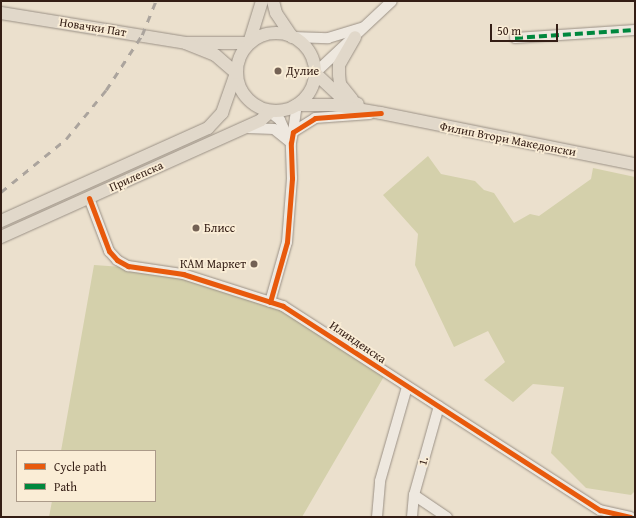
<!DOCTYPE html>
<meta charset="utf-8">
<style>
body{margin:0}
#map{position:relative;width:636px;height:518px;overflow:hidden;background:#ebe0cd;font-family:"Gentium Book Plus",serif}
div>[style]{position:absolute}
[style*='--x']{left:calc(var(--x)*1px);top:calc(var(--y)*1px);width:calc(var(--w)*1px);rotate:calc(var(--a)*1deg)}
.green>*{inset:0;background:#d4d0ab}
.roads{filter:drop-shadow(0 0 1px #9b9186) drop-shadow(0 0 1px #9b9186)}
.minor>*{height:10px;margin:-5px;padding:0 5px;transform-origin:5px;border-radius:5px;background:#eee8df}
.major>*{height:12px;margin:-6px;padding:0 6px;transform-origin:6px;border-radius:6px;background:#e1d8ca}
.major>.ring{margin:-6px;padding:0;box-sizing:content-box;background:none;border:12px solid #e1d8ca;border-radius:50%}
.rail>*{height:2.5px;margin-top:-1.25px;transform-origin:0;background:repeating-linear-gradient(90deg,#aba49d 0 7px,transparent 0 14px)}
.quiet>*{height:4px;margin-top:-2px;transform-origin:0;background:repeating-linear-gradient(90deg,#00873e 0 8px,transparent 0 12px)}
.cycleway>*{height:5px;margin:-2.5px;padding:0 2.5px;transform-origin:2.5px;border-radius:2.5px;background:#e8590c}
.dots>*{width:11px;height:11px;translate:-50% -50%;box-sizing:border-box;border:2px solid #faedd6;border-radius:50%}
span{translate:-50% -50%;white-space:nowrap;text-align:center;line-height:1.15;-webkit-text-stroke:3.5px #faedd6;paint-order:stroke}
.street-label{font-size:12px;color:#341e15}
.poi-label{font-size:12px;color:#341e15}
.left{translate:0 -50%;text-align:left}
.right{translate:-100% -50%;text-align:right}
.frame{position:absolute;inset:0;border:2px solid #341e15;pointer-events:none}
.legend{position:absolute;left:16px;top:450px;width:140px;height:52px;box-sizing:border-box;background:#faedd6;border:1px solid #ab9a89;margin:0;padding:5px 7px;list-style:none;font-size:12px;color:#341e15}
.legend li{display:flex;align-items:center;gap:8px;height:20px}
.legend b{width:20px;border:1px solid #ab9a89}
.scale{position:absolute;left:490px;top:24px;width:68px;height:18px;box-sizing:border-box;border:2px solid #341e15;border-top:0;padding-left:5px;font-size:12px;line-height:14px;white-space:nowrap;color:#341e15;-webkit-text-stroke:3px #faedd6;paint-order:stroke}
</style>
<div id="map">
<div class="green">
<div style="clip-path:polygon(428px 156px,441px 174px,475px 181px,484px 190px,494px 193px,514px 223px,530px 214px,539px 216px,591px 179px,593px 168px,635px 177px,635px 491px,631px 495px,586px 488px,551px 453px,564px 387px,533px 384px,513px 402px,484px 380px,505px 362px,488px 331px,454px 347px,415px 265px,418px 234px,383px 195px)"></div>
<div style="clip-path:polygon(94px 265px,165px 270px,283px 306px,386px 373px,302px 517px,49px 517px,52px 501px,155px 501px,155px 451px,61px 451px)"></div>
</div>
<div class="roads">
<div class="minor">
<div style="--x:292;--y:37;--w:36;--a:2"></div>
<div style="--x:328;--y:38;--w:37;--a:-17"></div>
<div style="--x:515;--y:38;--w:120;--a:-3.8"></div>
<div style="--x:315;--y:73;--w:105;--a:-43.1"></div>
<div style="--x:270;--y:112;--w:13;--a:39"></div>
<div style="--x:280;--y:120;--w:22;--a:66"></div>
<div style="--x:248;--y:128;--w:26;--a:2"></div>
<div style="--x:274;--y:129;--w:22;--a:39"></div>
<div style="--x:293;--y:132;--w:27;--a:-82"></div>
<div style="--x:89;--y:198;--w:57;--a:69.3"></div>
<div style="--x:109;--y:251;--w:12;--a:48"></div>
<div style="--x:117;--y:260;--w:13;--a:29"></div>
<div style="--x:128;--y:266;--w:56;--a:8.3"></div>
<div style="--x:183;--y:274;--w:105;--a:17.7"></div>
<div style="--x:283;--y:306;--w:377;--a:32.8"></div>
<div style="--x:600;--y:510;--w:31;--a:13"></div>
<div style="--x:270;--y:302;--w:62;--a:-74.2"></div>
<div style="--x:287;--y:242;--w:64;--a:-85.5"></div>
<div style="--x:292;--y:178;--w:35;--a:-92"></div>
<div style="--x:291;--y:143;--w:11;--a:-80"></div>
<div style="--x:293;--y:132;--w:26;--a:-32"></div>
<div style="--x:315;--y:118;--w:55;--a:-4.2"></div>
<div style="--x:414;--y:495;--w:40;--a:34"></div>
<div style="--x:377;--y:517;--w:36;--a:-85"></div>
<div style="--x:380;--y:481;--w:98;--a:-74"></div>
<div style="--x:412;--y:517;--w:22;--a:-85"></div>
<div style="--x:414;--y:495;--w:92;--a:-74.3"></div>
</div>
<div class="major">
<div style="--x:273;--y:1;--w:12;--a:76"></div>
<div style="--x:276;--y:13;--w:29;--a:56"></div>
<div style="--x:1;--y:13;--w:187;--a:9.2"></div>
<div style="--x:186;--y:43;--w:63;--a:0"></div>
<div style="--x:249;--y:43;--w:44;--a:-72.8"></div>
<div class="ring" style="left:237px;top:33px;width:66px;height:66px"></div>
<div style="--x:315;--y:73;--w:35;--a:43"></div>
<div style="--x:341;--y:97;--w:18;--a:22"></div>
<div style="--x:352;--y:99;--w:19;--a:-129"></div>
<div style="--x:340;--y:84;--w:9;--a:-96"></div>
<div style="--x:339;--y:75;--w:10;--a:-90"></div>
<div style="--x:339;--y:65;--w:32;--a:-60"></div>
<div style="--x:297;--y:105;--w:37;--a:0"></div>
<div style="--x:334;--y:105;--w:48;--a:9.7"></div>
<div style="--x:381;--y:113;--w:259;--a:11.4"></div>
<div style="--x:1;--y:221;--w:227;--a:-24.2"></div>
<div style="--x:208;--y:128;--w:21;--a:-47"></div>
<div style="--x:222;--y:113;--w:42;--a:-70.7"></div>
<div style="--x:236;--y:73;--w:28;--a:-139"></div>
<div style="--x:215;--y:55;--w:31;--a:-158"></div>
<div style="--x:1;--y:237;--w:285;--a:-24.2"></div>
<div style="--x:261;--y:120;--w:12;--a:-42"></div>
</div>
</div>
<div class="rail">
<div style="--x:1;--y:192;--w:84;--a:-39.2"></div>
<div style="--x:66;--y:139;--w:63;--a:-50.8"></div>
<div style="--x:106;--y:90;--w:66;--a:-56.8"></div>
<div style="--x:142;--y:35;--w:37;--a:-68"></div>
</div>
<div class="quiet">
<div style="--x:515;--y:38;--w:120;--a:-3.8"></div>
</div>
<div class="cycleway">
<div style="--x:89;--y:198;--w:57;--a:69.3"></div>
<div style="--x:109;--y:251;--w:12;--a:48"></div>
<div style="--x:117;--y:260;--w:13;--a:29"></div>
<div style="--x:128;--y:266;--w:56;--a:8.3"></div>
<div style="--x:183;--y:274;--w:105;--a:17.7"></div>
<div style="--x:283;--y:306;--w:377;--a:32.8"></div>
<div style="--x:600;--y:510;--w:31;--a:13"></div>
<div style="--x:270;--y:302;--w:62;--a:-74.2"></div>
<div style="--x:287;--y:242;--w:64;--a:-85.5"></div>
<div style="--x:292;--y:178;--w:35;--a:-92"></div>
<div style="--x:291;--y:143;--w:11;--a:-80"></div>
<div style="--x:293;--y:132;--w:26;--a:-32"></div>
<div style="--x:315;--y:118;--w:66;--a:-4.3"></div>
</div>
<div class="dots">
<div style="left:278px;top:71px;background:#746255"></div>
<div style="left:196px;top:228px;background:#746255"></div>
<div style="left:254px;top:264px;background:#746255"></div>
</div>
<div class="street-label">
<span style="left:93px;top:27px;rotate:9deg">Новачки Пат</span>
<span style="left:508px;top:139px;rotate:11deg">Филип Втори Македонски</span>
<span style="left:136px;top:176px;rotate:-24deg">Прилепска</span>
<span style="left:358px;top:342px;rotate:34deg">Илинденска</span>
<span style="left:423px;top:461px;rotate:-73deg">1.</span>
</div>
<div class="poi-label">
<span class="left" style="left:286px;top:71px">Дулие</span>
<span class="left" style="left:204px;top:228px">Блисс</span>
<span class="right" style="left:246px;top:264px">КАМ Маркет</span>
</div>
<div class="frame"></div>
<ul class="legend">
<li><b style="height:5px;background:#e8590c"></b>Cycle path</li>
<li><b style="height:5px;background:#00873e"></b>Path</li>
</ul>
<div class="scale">50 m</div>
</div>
